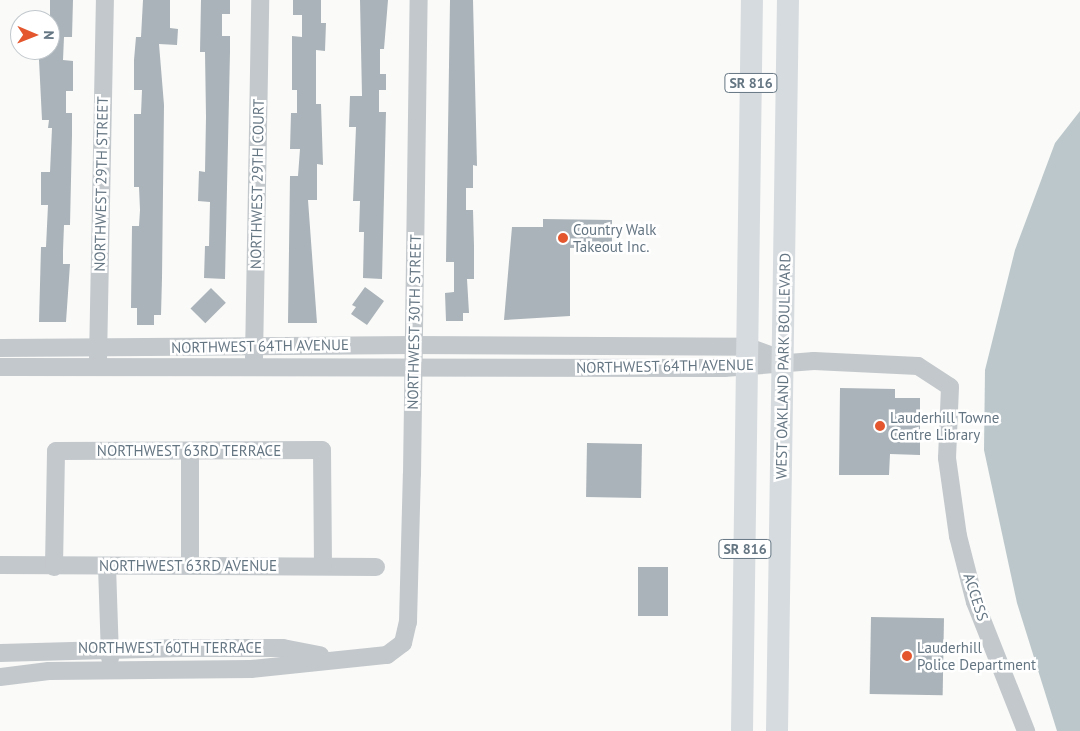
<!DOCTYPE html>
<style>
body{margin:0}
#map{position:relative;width:1080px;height:731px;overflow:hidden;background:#fafaf8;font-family:"PT Sans",sans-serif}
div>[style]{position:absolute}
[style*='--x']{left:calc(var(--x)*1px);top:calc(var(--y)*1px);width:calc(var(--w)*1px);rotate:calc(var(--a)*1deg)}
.water>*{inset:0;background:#bbc7cb}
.building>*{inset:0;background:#aab3b9;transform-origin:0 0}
.minor>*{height:18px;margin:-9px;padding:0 9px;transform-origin:9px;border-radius:9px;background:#c3c8cc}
.major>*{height:22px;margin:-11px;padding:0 11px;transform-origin:11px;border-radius:11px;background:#d6dbdf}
.dots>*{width:14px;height:14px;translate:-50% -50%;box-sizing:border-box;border:2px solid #fff;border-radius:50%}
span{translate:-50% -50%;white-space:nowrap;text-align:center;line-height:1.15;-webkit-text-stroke:5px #fff;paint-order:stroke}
.shield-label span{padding:1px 4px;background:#fff;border:1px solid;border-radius:4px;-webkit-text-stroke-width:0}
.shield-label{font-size:14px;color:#657683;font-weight:700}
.street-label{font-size:15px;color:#657683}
.poi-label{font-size:15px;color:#657683}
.left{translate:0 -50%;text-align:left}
.north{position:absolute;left:10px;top:10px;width:50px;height:50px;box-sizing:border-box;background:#fff;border:1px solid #c1c8cd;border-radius:50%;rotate:91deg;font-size:14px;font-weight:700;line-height:20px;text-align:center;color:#657683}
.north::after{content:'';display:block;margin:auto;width:18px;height:22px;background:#e4572e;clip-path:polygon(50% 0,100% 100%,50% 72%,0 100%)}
</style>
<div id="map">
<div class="water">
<div style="clip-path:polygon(1080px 111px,1080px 731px,1057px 731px,1017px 603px,984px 450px,985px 370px,1015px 250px,1055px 143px)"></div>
</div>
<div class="building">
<div style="clip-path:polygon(50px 0,73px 0,72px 37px,64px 37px,63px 60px,73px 61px,73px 91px,66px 91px,66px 113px,72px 113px,72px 135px,70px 225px,64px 225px,63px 251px,63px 264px,70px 264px,66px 322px,39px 322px,41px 247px,46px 247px,48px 205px,41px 205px,41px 172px,50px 172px,52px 128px,48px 128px,49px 120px,42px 120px,39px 60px,40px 50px,50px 50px)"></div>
<div style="clip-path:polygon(143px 0,170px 0,170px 28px,178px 29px,177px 45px,159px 44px,164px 105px,162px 278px,161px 315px,154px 315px,154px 325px,137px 325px,137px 308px,131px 308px,132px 226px,139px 226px,140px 210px,139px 187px,134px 187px,134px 114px,141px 114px,142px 90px,134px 90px,134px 60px,136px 37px,141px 37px)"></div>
<div style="clip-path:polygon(201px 0,230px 0,230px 14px,222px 14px,222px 36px,230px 36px,230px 52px,225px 279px,204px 278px,205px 246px,209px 246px,210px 202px,198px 201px,199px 171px,205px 172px,206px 117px,205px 52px,200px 52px)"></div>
<div style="clip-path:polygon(293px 0,321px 0,321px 23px,326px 23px,325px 51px,316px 50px,316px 104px,321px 104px,323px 165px,317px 164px,317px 200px,308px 200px,317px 323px,288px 323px,290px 176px,298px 176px,300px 149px,290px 149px,291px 113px,297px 113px,297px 90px,292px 90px,292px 36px,302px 37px,302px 15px,293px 15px)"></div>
<div style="clip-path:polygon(360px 0,388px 0,384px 49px,380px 49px,380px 74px,386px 74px,386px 90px,379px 90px,379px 112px,386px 112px,382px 279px,363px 278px,364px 232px,359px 232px,360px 201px,353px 201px,356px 127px,349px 127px,350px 96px,362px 96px)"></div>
<div style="clip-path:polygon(450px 0,473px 0,477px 166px,473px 165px,473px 188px,466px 188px,466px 210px,473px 210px,474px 246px,474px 279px,467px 279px,469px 313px,463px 313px,463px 321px,446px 321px,445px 293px,454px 292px,454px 262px,446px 262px)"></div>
<div style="clip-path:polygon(543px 219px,612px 220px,612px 248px,570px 248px,570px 316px,504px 320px,512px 227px,543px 227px)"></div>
<div style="clip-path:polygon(365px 287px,384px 301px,367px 325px,351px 314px,356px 307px,352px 305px)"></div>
<div style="left:211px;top:288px;width:21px;height:29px;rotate:45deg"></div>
<div style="clip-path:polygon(840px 388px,895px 389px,895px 398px,920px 398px,920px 455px,890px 454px,889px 475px,839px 475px)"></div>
<div style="left:587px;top:443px;width:55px;height:54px;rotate:1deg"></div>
<div style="left:638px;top:567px;width:30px;height:49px"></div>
<div style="left:871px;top:617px;width:73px;height:77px;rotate:1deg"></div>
</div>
<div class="minor">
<div style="--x:0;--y:348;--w:413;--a:-0.4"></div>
<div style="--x:413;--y:345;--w:335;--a:0.3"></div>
<div style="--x:748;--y:347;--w:37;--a:20"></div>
<div style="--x:254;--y:358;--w:358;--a:-89"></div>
<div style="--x:98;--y:360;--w:360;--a:-88.9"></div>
<div style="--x:0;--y:367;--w:724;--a:0.08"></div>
<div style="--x:724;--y:368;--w:90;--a:-4.4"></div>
<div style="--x:814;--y:361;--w:104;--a:2.8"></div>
<div style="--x:918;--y:366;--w:38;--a:33"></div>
<div style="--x:950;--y:387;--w:71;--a:92.4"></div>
<div style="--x:947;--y:458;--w:79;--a:82"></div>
<div style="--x:958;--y:536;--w:68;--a:75.6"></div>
<div style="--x:975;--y:602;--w:139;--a:68.4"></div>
<div style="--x:0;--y:565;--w:376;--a:0.3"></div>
<div style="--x:190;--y:565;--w:113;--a:-90"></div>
<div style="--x:107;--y:566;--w:92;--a:88.1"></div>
<div style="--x:54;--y:567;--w:116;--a:-89"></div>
<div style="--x:56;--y:451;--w:266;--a:-0.2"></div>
<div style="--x:322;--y:450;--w:115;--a:89.5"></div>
<div style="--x:0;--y:653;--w:180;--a:-1.6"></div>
<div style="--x:180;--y:648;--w:103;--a:0"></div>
<div style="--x:283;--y:648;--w:38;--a:11"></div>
<div style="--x:0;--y:677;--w:49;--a:-7"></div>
<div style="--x:49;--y:671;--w:202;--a:-0.6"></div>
<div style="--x:251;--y:669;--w:137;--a:-5.9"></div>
<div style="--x:387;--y:655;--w:20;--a:-37"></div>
<div style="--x:403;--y:643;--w:22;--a:-77"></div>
<div style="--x:408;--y:622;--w:148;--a:-88.5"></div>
<div style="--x:412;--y:474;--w:474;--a:-89.2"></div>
</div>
<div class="major">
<div style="--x:742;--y:731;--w:731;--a:-89.22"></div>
<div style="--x:777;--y:731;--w:731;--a:-89.14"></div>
</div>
<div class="dots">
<div style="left:563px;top:238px;background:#e4572e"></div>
<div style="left:880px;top:426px;background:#e4572e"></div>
<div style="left:907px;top:656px;background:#e4572e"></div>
</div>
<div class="shield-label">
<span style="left:751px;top:83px">SR 816</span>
<span style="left:745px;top:549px">SR 816</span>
</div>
<div class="street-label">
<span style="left:101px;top:184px;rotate:-89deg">NORTHWEST 29TH STREET</span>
<span style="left:257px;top:184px;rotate:-89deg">NORTHWEST 29TH COURT</span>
<span style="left:414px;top:322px;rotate:-89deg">NORTHWEST 30TH STREET</span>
<span style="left:260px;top:346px;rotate:-1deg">NORTHWEST 64TH AVENUE</span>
<span style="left:665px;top:366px;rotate:-1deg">NORTHWEST 64TH AVENUE</span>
<span style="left:783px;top:366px;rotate:-89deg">WEST OAKLAND PARK BOULEVARD</span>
<span style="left:189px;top:451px">NORTHWEST 63RD TERRACE</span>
<span style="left:188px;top:566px">NORTHWEST 63RD AVENUE</span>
<span style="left:976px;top:597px;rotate:72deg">ACCESS</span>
<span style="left:170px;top:648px">NORTHWEST 60TH TERRACE</span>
</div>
<div class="poi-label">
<span class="left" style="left:573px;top:238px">Country Walk<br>Takeout Inc.</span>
<span class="left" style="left:890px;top:426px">Lauderhill Towne<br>Centre Library</span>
<span class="left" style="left:917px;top:656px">Lauderhill<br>Police Department</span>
</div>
<div class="north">N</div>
</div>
